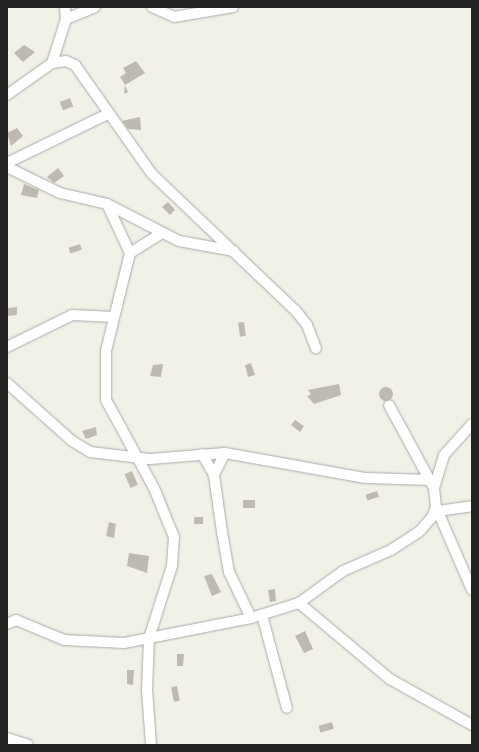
<!DOCTYPE html>
<style>
body{margin:0}
#map{position:relative;width:479px;height:752px;overflow:hidden;background:#f2f1e8;font-family:"Roboto Condensed",sans-serif}
div>[style]{position:absolute}
[style*='--x']{left:calc(var(--x)*1px);top:calc(var(--y)*1px);width:calc(var(--w)*1px);rotate:calc(var(--a)*1deg)}
.building>*{inset:0;background:#bfbab1;transform-origin:0 0}
.round{border-radius:50%}
.roads{filter:drop-shadow(0 0 1px #a9a9a9) drop-shadow(0 0 1px #a9a9a9)}
.minor>*{height:10px;margin:-5px;padding:0 5px;transform-origin:5px;border-radius:5px;background:#fff}
span{translate:-50% -50%;white-space:nowrap;text-align:center;line-height:1.15;-webkit-text-stroke:3px #fff;paint-order:stroke}
.frame{position:absolute;inset:0;border:8px solid #222;pointer-events:none}
</style>
<div id="map">
<div class="building">
<div style="clip-path:polygon(24px 45px,35px 52px,23px 62px,14px 53px)"></div>
<div style="clip-path:polygon(136px 61px,145px 73px,125px 85px,128px 92px,124px 94px,125px 85px,120px 77px,126px 73px,123px 68px)"></div>
<div style="left:70px;top:98px;width:9px;height:11px;rotate:69deg"></div>
<div style="clip-path:polygon(140px 117px,141px 130px,128px 129px,122px 121px)"></div>
<div style="clip-path:polygon(17px 128px,23px 136px,11px 146px,7px 133px)"></div>
<div style="clip-path:polygon(58px 168px,64px 176px,54px 183px,47px 177px)"></div>
<div style="clip-path:polygon(24px 184px,39px 190px,37px 198px,21px 195px)"></div>
<div style="clip-path:polygon(168px 202px,175px 210px,170px 215px,162px 207px)"></div>
<div style="left:80px;top:244px;width:6px;height:12px;rotate:72deg"></div>
<div style="clip-path:polygon(17px 307px,17px 315px,7px 316px,7px 308px)"></div>
<div style="left:244px;top:322px;width:14px;height:6px;rotate:82deg"></div>
<div style="clip-path:polygon(251px 363px,255px 375px,248px 377px,245px 365px)"></div>
<div style="clip-path:polygon(163px 364px,161px 377px,150px 376px,153px 365px)"></div>
<div style="clip-path:polygon(339px 384px,341px 395px,314px 404px,307px 396px,311px 394px,308px 390px)"></div>
<div class="round" style="left:379px;top:387px;width:14px;height:14px"></div>
<div style="clip-path:polygon(295px 420px,304px 426px,300px 432px,291px 425px)"></div>
<div style="clip-path:polygon(96px 427px,97px 435px,86px 439px,82px 431px)"></div>
<div style="left:132px;top:471px;width:15px;height:8px;rotate:67deg"></div>
<div style="left:377px;top:491px;width:6px;height:12px;rotate:72deg"></div>
<div style="left:255px;top:500px;width:8px;height:12px;rotate:90deg"></div>
<div style="left:194px;top:517px;width:9px;height:7px"></div>
<div style="clip-path:polygon(109px 522px,116px 524px,114px 538px,106px 536px)"></div>
<div style="clip-path:polygon(129px 553px,149px 556px,147px 573px,127px 566px)"></div>
<div style="clip-path:polygon(212px 574px,221px 592px,212px 596px,204px 576px)"></div>
<div style="clip-path:polygon(275px 589px,276px 601px,270px 602px,268px 590px)"></div>
<div style="clip-path:polygon(305px 631px,313px 649px,304px 653px,295px 636px)"></div>
<div style="clip-path:polygon(177px 654px,184px 654px,183px 666px,177px 666px)"></div>
<div style="clip-path:polygon(127px 670px,134px 670px,133px 685px,127px 684px)"></div>
<div style="left:177px;top:686px;width:15px;height:6px;rotate:79deg"></div>
<div style="left:332px;top:722px;width:7px;height:14px;rotate:74deg"></div>
</div>
<div class="roads">
<div class="minor">
<div style="--x:152;--y:7;--w:24;--a:24"></div>
<div style="--x:174;--y:17;--w:60;--a:-9.6"></div>
<div style="--x:66;--y:19;--w:31;--a:-22"></div>
<div style="--x:52;--y:63;--w:46;--a:-72.3"></div>
<div style="--x:66;--y:19;--w:12;--a:-95"></div>
<div style="--x:7;--y:95;--w:55;--a:-35.4"></div>
<div style="--x:52;--y:63;--w:14;--a:-8"></div>
<div style="--x:66;--y:61;--w:10;--a:24"></div>
<div style="--x:75;--y:65;--w:133;--a:54.8"></div>
<div style="--x:152;--y:174;--w:197;--a:43.6"></div>
<div style="--x:295;--y:310;--w:19;--a:51"></div>
<div style="--x:307;--y:325;--w:25;--a:69"></div>
<div style="--x:7;--y:163;--w:112;--a:-25.9"></div>
<div style="--x:7;--y:167;--w:59;--a:26.1"></div>
<div style="--x:60;--y:193;--w:48;--a:13.2"></div>
<div style="--x:107;--y:204;--w:81;--a:27.2"></div>
<div style="--x:179;--y:241;--w:56;--a:10.3"></div>
<div style="--x:107;--y:204;--w:54;--a:64.9"></div>
<div style="--x:130;--y:253;--w:101;--a:103.8"></div>
<div style="--x:106;--y:351;--w:49;--a:90"></div>
<div style="--x:106;--y:400;--w:100;--a:61.4"></div>
<div style="--x:154;--y:488;--w:53;--a:67.8"></div>
<div style="--x:174;--y:537;--w:29;--a:94"></div>
<div style="--x:172;--y:566;--w:76;--a:107.7"></div>
<div style="--x:149;--y:638;--w:52;--a:92.2"></div>
<div style="--x:147;--y:690;--w:55;--a:85.8"></div>
<div style="--x:130;--y:253;--w:36;--a:-32"></div>
<div style="--x:7;--y:347;--w:72;--a:-26.2"></div>
<div style="--x:72;--y:315;--w:42;--a:2.7"></div>
<div style="--x:7;--y:383;--w:87;--a:41.7"></div>
<div style="--x:72;--y:441;--w:21;--a:31"></div>
<div style="--x:90;--y:452;--w:60;--a:6.7"></div>
<div style="--x:150;--y:459;--w:75;--a:-4.6"></div>
<div style="--x:225;--y:453;--w:143;--a:10.1"></div>
<div style="--x:366;--y:478;--w:65;--a:1.8"></div>
<div style="--x:225;--y:453;--w:25;--a:117"></div>
<div style="--x:214;--y:475;--w:58;--a:82"></div>
<div style="--x:222;--y:532;--w:41;--a:80.1"></div>
<div style="--x:229;--y:572;--w:51;--a:64.4"></div>
<div style="--x:202;--y:454;--w:24;--a:60"></div>
<div style="--x:434;--y:488;--w:34;--a:-73"></div>
<div style="--x:444;--y:455;--w:42;--a:-47.9"></div>
<div style="--x:436;--y:507;--w:90;--a:66.6"></div>
<div style="--x:438;--y:511;--w:34;--a:-8"></div>
<div style="--x:299;--y:603;--w:119;--a:39.9"></div>
<div style="--x:390;--y:679;--w:94;--a:29.3"></div>
<div style="--x:262;--y:615;--w:96;--a:75"></div>
<div style="--x:7;--y:624;--w:10;--a:-24"></div>
<div style="--x:16;--y:620;--w:52;--a:22.6"></div>
<div style="--x:64;--y:640;--w:60;--a:2.9"></div>
<div style="--x:124;--y:643;--w:129;--a:-11.1"></div>
<div style="--x:251;--y:618;--w:50;--a:-17.4"></div>
<div style="--x:299;--y:603;--w:54;--a:-36"></div>
<div style="--x:343;--y:571;--w:52;--a:-23.6"></div>
<div style="--x:391;--y:550;--w:33;--a:-33"></div>
<div style="--x:419;--y:532;--w:20;--a:-49"></div>
<div style="--x:432;--y:517;--w:11;--a:-68"></div>
<div style="--x:436;--y:507;--w:19;--a:-96"></div>
<div style="--x:434;--y:488;--w:94;--a:-118.5"></div>
<div style="--x:7;--y:738;--w:22;--a:18"></div>
</div>
</div>
<div class="frame"></div>
</div>
